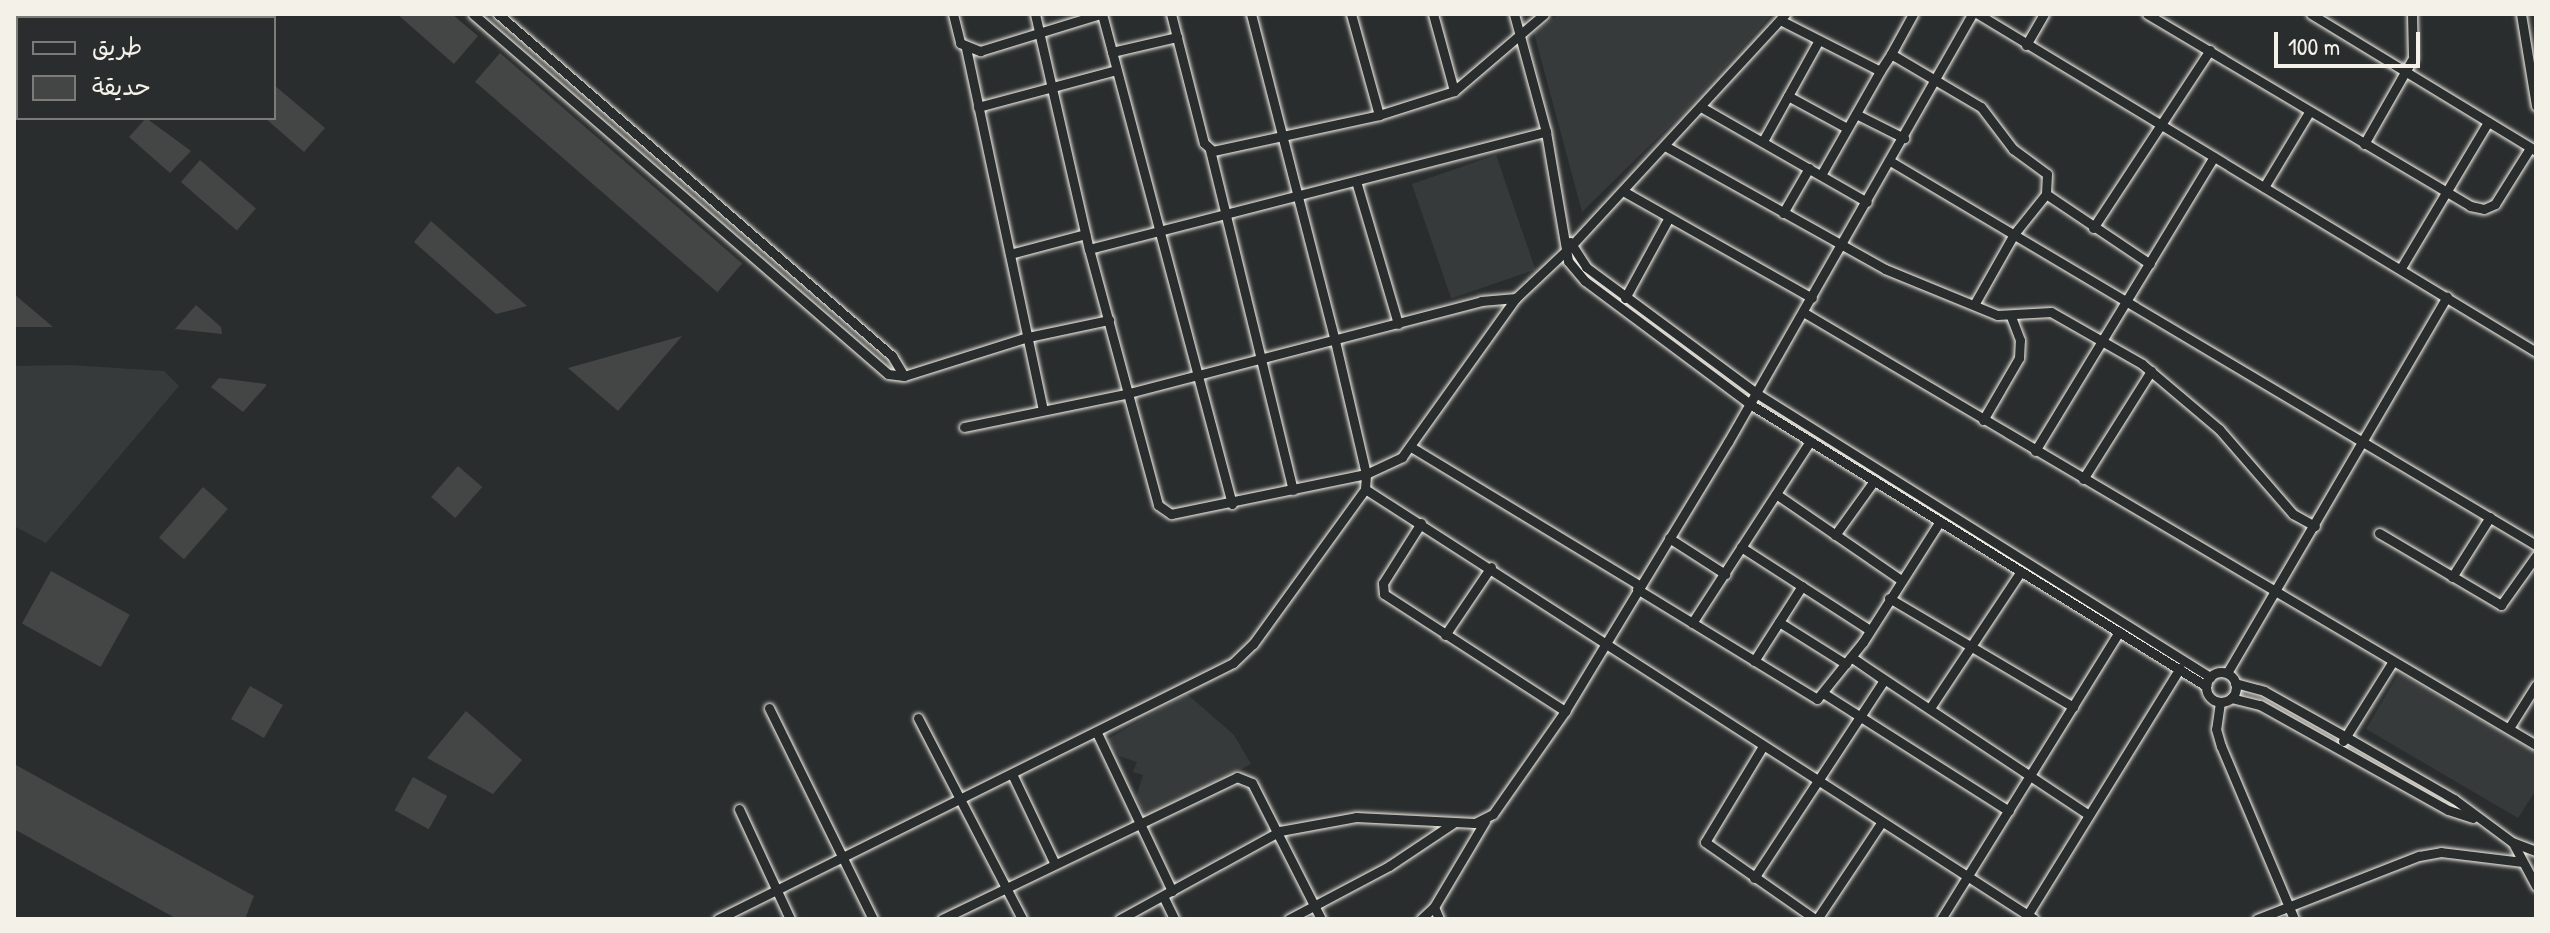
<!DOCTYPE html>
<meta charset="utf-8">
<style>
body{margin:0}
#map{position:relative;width:2550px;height:933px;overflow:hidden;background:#2a2d2e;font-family:"Patrick Hand","Playpen Sans Arabic",sans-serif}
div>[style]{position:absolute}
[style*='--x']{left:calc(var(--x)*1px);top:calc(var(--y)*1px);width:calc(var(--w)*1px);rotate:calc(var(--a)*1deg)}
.built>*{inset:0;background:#373a3a;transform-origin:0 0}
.green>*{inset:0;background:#444645;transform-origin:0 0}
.roads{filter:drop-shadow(0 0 2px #f4f1e8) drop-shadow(0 0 2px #f4f1e8)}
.minor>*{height:9px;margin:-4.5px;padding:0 4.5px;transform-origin:4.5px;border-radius:4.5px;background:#2a2d2e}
.minor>.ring{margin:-4.5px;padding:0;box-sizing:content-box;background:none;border:9px solid #2a2d2e;border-radius:50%}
span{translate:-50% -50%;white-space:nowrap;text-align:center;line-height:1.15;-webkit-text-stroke:7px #2a2d2e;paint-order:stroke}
.frame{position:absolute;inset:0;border:16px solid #f4f1e8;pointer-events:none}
.legend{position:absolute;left:16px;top:16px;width:260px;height:104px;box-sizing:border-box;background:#2a2d2e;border:2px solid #7b7b78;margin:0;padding:10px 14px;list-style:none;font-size:24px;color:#f4f1e8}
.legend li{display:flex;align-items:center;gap:16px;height:40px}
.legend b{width:40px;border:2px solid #7b7b78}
.scale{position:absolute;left:2274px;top:32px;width:146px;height:36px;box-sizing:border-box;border:4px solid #f4f1e8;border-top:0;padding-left:10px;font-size:24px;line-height:28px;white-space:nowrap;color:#f4f1e8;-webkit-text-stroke:6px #2a2d2e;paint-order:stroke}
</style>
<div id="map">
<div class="built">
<div style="clip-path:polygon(1559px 14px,1772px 14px,1686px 110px,1582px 212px,1534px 33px)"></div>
<div style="left:1496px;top:155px;width:121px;height:89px;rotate:71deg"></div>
<div style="clip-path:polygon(70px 365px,164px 371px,179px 386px,46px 543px,14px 526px,14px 366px)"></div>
<div style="clip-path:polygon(2399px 673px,2536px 752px,2536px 790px,2518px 818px,2366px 729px)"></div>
<div style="clip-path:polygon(1187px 694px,1234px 735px,1251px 764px,1146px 816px,1136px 797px,1143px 775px,1133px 772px,1137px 762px,1119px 756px,1108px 739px)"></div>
</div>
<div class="green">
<div style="clip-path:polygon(397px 14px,452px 14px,478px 36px,454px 64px)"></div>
<div style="left:500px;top:53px;width:321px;height:38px;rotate:41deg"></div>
<div style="clip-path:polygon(274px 85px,325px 128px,304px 152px,265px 118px,274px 118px)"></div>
<div style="clip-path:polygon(146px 118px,191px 151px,170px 173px,129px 137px)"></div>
<div style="left:200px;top:160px;width:74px;height:29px;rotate:41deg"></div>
<div style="clip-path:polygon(431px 221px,527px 306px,496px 314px,414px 242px)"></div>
<div style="clip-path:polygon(14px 294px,53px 327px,14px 327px)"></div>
<div style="clip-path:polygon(196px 305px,221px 327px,222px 334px,175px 329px)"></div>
<div style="clip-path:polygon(682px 336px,618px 411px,568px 368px)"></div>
<div style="clip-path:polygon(219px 378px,266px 384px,266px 386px,243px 412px,211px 387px)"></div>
<div style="left:458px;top:466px;width:32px;height:41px;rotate:41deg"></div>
<div style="left:203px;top:487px;width:33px;height:67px;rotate:41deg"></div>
<div style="left:51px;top:571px;width:90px;height:60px;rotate:29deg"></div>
<div style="left:250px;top:686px;width:38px;height:38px;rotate:30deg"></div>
<div style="clip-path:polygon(466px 711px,522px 760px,493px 794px,427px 758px)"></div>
<div style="clip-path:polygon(14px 764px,254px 896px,245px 919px,177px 919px,14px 829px)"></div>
<div style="left:413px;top:777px;width:39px;height:38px;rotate:29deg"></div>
</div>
<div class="roads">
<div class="minor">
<div style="--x:473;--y:14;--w:549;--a:40.94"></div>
<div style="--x:888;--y:374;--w:16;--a:7"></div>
<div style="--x:904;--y:376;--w:130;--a:-17.5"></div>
<div style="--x:1028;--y:337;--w:83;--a:-11.9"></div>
<div style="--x:498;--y:14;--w:522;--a:40.96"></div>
<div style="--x:892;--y:356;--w:23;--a:59"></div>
<div style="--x:953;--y:14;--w:30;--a:76"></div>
<div style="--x:960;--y:43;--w:22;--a:22"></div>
<div style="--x:980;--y:51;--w:126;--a:-17.1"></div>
<div style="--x:1035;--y:14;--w:241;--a:77.1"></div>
<div style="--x:1089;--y:249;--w:265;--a:74.9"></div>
<div style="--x:1158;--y:505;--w:16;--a:35"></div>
<div style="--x:1171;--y:514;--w:199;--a:-11.6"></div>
<div style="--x:1366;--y:474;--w:40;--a:-25"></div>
<div style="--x:1402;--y:457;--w:196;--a:-54.4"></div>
<div style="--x:1516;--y:298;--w:77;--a:-43.4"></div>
<div style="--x:1572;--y:245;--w:314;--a:-47.3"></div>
<div style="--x:1102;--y:14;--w:507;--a:75.14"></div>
<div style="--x:1171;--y:14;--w:133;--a:75.7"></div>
<div style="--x:1204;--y:143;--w:12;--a:42"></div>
<div style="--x:1213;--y:151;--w:170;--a:-12.2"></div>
<div style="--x:1379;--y:115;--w:79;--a:-17.7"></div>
<div style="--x:1454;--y:91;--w:118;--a:-40.5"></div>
<div style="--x:1351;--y:14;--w:105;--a:74.5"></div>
<div style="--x:1433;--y:14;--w:80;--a:74.7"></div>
<div style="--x:1514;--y:14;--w:122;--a:74.8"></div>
<div style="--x:1546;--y:132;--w:131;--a:80.3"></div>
<div style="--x:1568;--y:261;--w:26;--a:50"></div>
<div style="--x:1585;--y:281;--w:206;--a:36.7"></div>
<div style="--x:1750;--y:404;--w:536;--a:31.73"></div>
<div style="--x:1978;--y:14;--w:652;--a:31.2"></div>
<div style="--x:2147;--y:14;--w:376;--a:30.7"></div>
<div style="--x:2470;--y:206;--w:14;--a:12"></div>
<div style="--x:2484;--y:209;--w:12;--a:-24"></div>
<div style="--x:2495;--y:204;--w:66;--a:-58"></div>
<div style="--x:2311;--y:14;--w:263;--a:31.3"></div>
<div style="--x:2521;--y:14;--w:93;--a:80.7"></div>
<div style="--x:1780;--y:20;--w:112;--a:27"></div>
<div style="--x:1880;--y:71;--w:20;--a:-57"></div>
<div style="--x:1891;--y:54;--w:104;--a:30.5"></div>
<div style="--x:1981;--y:107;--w:53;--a:52.7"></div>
<div style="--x:2013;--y:149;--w:42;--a:36.3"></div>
<div style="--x:2047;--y:174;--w:20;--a:93"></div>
<div style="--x:2026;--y:45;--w:36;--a:-60"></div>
<div style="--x:966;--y:48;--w:369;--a:78"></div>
<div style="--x:1112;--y:52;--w:67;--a:-13"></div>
<div style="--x:1891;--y:54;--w:46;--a:-61.2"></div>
<div style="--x:1788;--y:96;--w:67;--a:28.5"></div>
<div style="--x:978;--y:107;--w:143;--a:-15"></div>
<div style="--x:1701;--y:107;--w:191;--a:29.8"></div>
<div style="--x:1856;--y:114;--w:54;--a:26.6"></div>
<div style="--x:1763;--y:141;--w:115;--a:-61"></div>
<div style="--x:2364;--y:144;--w:99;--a:-60.3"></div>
<div style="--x:2413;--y:58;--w:44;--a:-91.3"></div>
<div style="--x:1665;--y:146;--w:252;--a:29.2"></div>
<div style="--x:1885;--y:269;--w:121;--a:22.3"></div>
<div style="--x:1997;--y:315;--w:54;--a:-3.2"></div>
<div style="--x:2051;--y:312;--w:105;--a:29.7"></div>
<div style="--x:2142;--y:364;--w:101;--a:40.2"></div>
<div style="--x:2219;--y:429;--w:113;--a:49"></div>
<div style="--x:2293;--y:514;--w:25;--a:29"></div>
<div style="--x:1210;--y:150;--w:350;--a:76.3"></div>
<div style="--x:1890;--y:161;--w:752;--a:30.73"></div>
<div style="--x:1821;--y:175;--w:120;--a:-60.4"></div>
<div style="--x:1356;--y:181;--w:149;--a:73.6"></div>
<div style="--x:2264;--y:187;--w:87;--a:-59"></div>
<div style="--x:1623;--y:191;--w:217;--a:29.5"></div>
<div style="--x:1783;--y:213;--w:52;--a:-60"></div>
<div style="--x:2093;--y:228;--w:213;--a:-56.7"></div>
<div style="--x:1570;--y:242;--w:30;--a:57"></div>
<div style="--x:1586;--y:267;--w:212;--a:36.5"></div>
<div style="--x:1756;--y:393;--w:536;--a:32.03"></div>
<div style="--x:1089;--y:249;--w:472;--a:-14.4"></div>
<div style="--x:1010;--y:254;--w:78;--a:-14.9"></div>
<div style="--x:2401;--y:268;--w:170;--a:-59.2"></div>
<div style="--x:1625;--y:298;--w:88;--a:-61.4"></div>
<div style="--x:1975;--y:303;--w:79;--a:-60.5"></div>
<div style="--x:2014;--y:234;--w:51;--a:-51.3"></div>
<div style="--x:2046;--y:194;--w:125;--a:33.9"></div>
<div style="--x:1803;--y:312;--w:851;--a:30.57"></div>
<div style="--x:1983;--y:420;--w:72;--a:-59.9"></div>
<div style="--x:2019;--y:358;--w:18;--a:-87"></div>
<div style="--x:2020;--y:340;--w:25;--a:-111"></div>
<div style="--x:964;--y:427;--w:168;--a:-11.6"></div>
<div style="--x:1129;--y:393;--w:364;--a:-14.6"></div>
<div style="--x:1481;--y:301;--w:35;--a:-5"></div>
<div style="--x:1411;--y:447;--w:267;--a:31.2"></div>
<div style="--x:2035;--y:451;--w:344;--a:-58.7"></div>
<div style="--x:2083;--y:479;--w:128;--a:-57.8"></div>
<div style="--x:1365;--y:489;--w:795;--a:32.73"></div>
<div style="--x:1776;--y:494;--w:152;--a:34.5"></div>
<div style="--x:1421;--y:523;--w:71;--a:122.3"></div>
<div style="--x:1383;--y:583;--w:11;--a:85"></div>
<div style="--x:1384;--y:594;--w:216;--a:32.9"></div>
<div style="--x:2379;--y:533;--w:142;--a:30.5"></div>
<div style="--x:2501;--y:605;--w:60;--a:-54.5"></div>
<div style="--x:1835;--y:535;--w:67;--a:-54.2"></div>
<div style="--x:1669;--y:538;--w:67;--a:32.7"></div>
<div style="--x:1741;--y:547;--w:153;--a:32.8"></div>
<div style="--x:2452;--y:577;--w:71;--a:-57.7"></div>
<div style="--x:1637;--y:589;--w:211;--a:31.4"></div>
<div style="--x:1817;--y:699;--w:73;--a:-51.1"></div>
<div style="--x:1863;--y:642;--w:143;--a:-57.5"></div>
<div style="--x:1889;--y:598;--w:214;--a:30.6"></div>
<div style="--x:1779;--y:622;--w:79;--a:32.1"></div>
<div style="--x:1692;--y:623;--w:217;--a:-57"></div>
<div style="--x:1445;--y:635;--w:82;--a:-55.9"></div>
<div style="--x:1754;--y:661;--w:89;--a:-57.4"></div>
<div class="ring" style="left:2206px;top:672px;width:21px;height:21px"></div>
<div style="--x:2227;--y:673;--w:436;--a:-59.7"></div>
<div style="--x:2235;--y:683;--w:30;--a:15"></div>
<div style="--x:2264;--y:691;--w:94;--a:29.3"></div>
<div style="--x:2346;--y:737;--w:125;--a:29.9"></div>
<div style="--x:2454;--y:799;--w:72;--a:36.6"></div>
<div style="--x:2512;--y:842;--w:26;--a:21"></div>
<div style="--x:1823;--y:693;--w:220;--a:32.4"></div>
<div style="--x:2231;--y:698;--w:30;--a:14"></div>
<div style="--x:2260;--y:705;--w:215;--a:29.2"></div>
<div style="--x:2448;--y:810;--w:26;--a:18"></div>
<div style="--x:2220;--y:702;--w:27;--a:98"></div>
<div style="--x:2216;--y:729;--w:18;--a:74"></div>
<div style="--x:2221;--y:746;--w:188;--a:67.1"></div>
<div style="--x:769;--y:708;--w:235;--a:63.8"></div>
<div style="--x:1930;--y:708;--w:164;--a:-56.4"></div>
<div style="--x:918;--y:718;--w:226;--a:62.6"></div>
<div style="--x:2509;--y:728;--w:51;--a:-57.9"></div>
<div style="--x:1097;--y:733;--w:175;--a:64.6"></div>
<div style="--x:2343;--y:741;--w:94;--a:-58"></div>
<div style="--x:1763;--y:746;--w:112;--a:121.1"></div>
<div style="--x:1705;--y:842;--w:134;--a:35"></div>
<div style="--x:1012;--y:774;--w:100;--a:64.5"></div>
<div style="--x:739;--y:809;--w:121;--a:65.1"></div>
<div style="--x:2513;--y:843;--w:49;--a:61.9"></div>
<div style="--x:1754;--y:878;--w:237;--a:-56.7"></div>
<div style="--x:1884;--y:680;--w:40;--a:-145.1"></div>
<div style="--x:1851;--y:657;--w:283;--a:33.6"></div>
<div style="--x:1163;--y:896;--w:25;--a:64"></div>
<div style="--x:1434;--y:907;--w:13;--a:67"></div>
<div style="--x:2028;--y:914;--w:289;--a:-58.3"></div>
<div style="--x:718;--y:919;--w:575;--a:-26.43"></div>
<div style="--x:1233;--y:663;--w:28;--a:-44"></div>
<div style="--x:1253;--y:644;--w:191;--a:-54.1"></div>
<div style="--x:1365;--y:489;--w:15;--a:-86"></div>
<div style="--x:1366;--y:474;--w:137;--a:-103.1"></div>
<div style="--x:1335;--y:341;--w:338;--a:-104.4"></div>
<div style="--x:942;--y:919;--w:327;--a:-25.7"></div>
<div style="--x:1237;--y:777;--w:16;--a:22"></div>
<div style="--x:1252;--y:783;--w:153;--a:63.1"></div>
<div style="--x:1120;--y:919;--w:183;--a:-28.8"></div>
<div style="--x:1280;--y:831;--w:77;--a:-10.4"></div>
<div style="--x:1356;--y:817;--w:119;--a:2.9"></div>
<div style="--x:1475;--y:823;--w:20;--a:-27"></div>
<div style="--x:1493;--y:814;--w:126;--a:-55"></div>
<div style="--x:1565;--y:711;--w:315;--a:-58.8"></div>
<div style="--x:1728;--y:442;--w:493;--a:-60.3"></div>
<div style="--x:1289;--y:919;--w:113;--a:-27.9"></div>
<div style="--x:1389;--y:866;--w:76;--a:-33.7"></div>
<div style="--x:1421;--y:919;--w:18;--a:-43"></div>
<div style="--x:1434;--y:907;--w:100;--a:-59.3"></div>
<div style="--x:1817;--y:919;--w:115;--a:-56.3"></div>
<div style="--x:1941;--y:919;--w:338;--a:-58.2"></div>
<div style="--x:2257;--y:919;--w:174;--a:-21.3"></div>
<div style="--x:2419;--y:856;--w:22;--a:-10"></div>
<div style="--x:2441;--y:852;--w:82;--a:7"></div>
</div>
</div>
<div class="frame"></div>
<ul class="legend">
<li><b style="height:10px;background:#2a2d2e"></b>طريق</li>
<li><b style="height:22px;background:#444645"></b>حديقة</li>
</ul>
<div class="scale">100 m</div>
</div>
